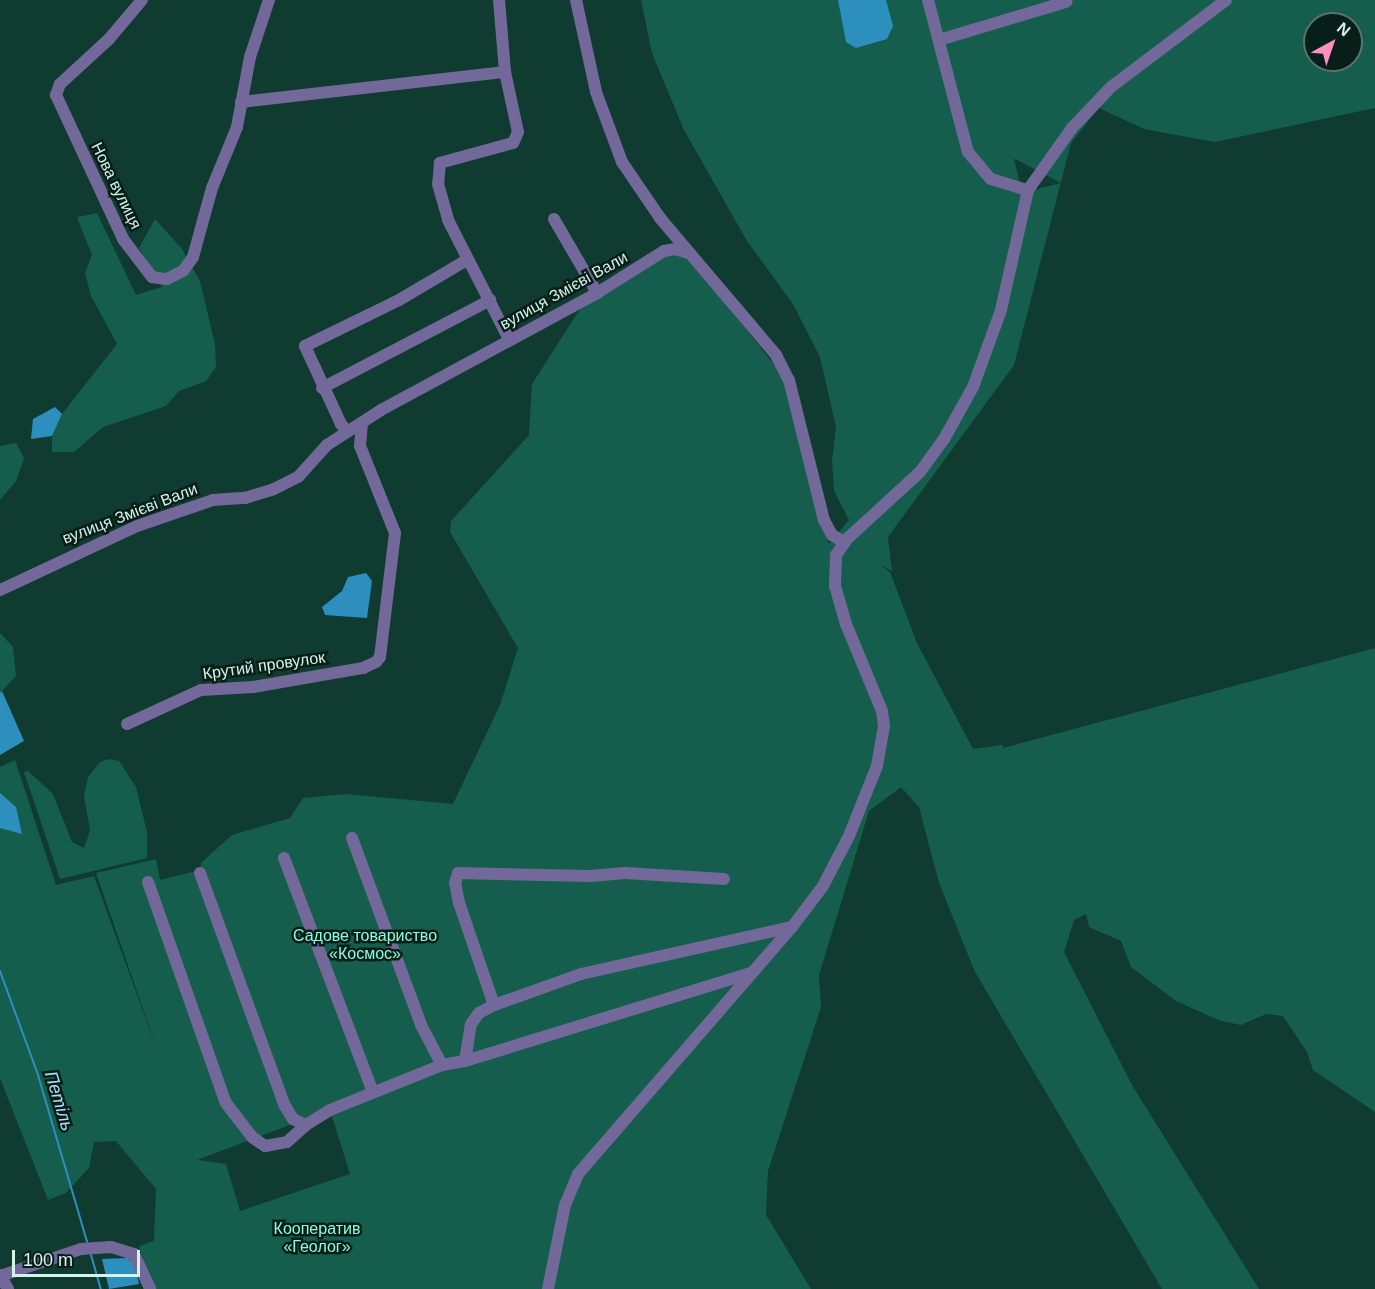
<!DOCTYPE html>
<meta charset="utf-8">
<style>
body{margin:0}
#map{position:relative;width:1375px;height:1289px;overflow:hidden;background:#103b31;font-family:Helvetica,sans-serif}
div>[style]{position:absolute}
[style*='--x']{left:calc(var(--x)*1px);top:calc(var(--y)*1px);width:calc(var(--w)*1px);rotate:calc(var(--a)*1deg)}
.green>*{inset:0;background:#155e4d}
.water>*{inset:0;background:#2d8fbe}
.stream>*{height:2px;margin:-1px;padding:0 1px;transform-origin:1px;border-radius:1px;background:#2d8fbe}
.minor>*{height:12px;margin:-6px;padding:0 6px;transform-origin:6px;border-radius:6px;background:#73689a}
span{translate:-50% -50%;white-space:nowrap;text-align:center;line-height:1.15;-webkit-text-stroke:5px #081f19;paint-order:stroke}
.street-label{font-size:16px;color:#d6f2e9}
.park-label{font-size:16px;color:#8bfcdc}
.water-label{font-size:18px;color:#b3def7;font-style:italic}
.north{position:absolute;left:1303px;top:12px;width:60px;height:60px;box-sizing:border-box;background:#081f19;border:2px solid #5a736c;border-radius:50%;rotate:40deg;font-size:16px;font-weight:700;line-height:24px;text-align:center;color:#d6f2e9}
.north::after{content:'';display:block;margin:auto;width:21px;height:27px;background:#fd8ebe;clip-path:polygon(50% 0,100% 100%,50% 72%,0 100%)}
.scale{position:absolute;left:12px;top:1250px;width:128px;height:27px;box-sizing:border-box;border:3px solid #d6f2e9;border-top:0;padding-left:8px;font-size:18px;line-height:21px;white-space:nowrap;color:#d6f2e9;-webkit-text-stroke:4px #081f19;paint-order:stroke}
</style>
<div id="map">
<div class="green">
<div style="clip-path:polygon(evenodd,641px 0,1375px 0,1375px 108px,1215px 142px,1144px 129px,1099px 108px,1071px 143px,1014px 365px,888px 537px,892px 571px,879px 564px,890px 572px,917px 643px,973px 749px,1003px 745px,1003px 748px,1375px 648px,1375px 1112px,1313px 1070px,1307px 1052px,1283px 1016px,1266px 1014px,1241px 1025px,1221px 1021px,1176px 1001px,1131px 967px,1121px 941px,1089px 927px,1086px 914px,1074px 920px,1064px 952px,1132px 1085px,1259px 1289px,1162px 1289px,975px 972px,939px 883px,919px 807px,901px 787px,869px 811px,819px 975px,821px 1007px,768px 1171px,766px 1215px,811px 1289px,152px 1289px,139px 1246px,154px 1241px,156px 1189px,116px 1141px,94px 1142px,89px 1168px,66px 1193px,48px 1200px,0 1078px,0 767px,15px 760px,56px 885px,94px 876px,160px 1058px,96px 873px,156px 859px,160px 880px,200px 870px,201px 863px,232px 835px,290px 818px,303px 798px,346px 794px,453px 804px,500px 705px,518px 648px,450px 532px,451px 521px,529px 435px,532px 384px,580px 309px,670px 254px,686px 254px,781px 373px,816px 511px,829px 544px,849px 520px,834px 491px,832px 461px,836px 427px,820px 357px,793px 304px,747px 241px,684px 130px,652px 53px,641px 0,1315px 24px,1351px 24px,1351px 60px,1315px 60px,1315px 24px,641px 0,1014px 159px,1015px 159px,1061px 183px,1022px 193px,1014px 159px,641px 0,330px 1110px,350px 1174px,240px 1211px,226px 1164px,197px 1160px,330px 1110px)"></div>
<div style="clip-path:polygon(97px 213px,136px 295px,162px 287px,139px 248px,155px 219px,182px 249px,200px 281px,215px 344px,216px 367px,206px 381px,179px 391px,166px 406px,103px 427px,74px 452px,52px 452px,52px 436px,62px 414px,117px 344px,91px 296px,85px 273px,92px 255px,77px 217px)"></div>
<div style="clip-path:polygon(16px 443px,24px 458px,16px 481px,0 500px,0 446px)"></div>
<div style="clip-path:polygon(0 633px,13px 647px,16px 676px,0 693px)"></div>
<div style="clip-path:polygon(109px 759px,119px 761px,136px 787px,147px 832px,147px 858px,60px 879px,24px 772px,28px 771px,53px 794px,72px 842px,84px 848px,90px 830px,84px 796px,88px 777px,100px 762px)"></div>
</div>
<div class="water">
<div style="clip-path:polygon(838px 0,886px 0,893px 26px,887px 39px,856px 48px,846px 42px)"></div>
<div style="clip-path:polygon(55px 407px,62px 414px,52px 436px,31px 439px,33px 419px)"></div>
<div style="clip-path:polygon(366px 573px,372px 581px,367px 618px,325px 615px,322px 607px,342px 591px,348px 577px)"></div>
<div style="clip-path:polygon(2px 691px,24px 741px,0 755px,0 693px)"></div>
<div style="clip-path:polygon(0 793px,16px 807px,22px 834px,0 828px)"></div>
<div style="clip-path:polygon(128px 1258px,135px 1266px,139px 1284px,109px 1289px,102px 1259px)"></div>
</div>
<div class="stream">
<div style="--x:0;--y:971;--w:111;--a:69.9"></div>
<div style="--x:38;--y:1075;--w:174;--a:73.6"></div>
<div style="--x:91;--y:1255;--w:35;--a:74"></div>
</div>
<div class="minor">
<div style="--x:142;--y:0;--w:51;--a:130.2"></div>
<div style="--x:109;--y:39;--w:67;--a:137.4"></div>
<div style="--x:60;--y:84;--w:12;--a:110"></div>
<div style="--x:56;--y:95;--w:159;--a:65"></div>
<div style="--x:123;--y:239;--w:48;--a:52.7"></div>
<div style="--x:152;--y:277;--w:15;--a:8"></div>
<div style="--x:167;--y:279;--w:18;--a:-27"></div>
<div style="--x:183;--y:271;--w:17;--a:-54"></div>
<div style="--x:193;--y:257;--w:72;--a:-74.6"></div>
<div style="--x:212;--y:188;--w:66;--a:-67.7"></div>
<div style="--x:237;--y:127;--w:71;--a:-79.5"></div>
<div style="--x:250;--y:57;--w:60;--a:-71.6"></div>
<div style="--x:499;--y:0;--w:72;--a:85.2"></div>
<div style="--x:505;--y:72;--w:61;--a:77.8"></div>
<div style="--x:518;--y:132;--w:12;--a:114"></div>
<div style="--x:513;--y:143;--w:76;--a:164.7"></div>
<div style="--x:440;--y:163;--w:21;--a:95"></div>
<div style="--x:438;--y:184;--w:37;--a:74"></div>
<div style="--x:448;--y:220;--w:134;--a:62.9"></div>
<div style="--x:576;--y:0;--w:94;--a:77.7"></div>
<div style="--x:596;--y:92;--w:75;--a:69.6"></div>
<div style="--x:622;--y:162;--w:68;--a:55.8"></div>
<div style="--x:660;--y:218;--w:180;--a:49.7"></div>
<div style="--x:776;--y:355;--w:28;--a:63"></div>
<div style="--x:789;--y:380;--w:144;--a:76"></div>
<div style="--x:824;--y:520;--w:17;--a:62"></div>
<div style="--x:832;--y:535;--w:14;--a:30"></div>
<div style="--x:928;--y:0;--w:157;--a:75.3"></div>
<div style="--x:968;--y:152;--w:35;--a:50"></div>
<div style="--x:991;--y:179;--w:39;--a:17"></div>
<div style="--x:939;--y:40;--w:133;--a:-16.7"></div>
<div style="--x:241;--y:102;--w:266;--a:-6.5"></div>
<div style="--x:554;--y:219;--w:86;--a:59.8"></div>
<div style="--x:322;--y:388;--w:190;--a:-27.6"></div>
<div style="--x:347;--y:431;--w:9;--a:-131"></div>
<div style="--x:341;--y:424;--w:86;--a:-114.8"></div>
<div style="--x:305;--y:346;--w:105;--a:-26.1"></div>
<div style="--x:399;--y:300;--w:79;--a:-30.5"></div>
<div style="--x:0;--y:590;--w:151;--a:-25"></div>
<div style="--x:137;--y:526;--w:80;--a:-18.9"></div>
<div style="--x:213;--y:500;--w:32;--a:-4"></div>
<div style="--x:245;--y:498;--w:30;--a:-17"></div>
<div style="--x:274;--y:489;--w:28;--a:-27"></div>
<div style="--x:299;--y:476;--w:42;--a:-47.9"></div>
<div style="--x:327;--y:445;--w:64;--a:-32.9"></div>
<div style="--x:381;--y:410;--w:246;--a:-28.4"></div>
<div style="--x:597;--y:293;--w:79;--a:-32.1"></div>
<div style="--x:664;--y:251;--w:11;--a:-10"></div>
<div style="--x:675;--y:249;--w:15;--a:16"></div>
<div style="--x:127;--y:724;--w:81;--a:-24.7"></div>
<div style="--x:201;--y:690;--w:52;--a:-3.3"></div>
<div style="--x:253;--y:687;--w:112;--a:-9.8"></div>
<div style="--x:363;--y:668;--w:14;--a:-25"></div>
<div style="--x:376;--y:662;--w:6;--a:-51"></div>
<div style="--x:380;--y:657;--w:125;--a:-83.1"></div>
<div style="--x:395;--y:533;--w:94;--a:-111.9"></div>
<div style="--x:360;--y:446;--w:22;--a:-85"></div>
<div style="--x:352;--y:838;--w:199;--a:69.7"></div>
<div style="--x:421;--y:1025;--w:45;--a:62.3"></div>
<div style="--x:284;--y:858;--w:250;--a:69.2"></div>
<div style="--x:200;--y:873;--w:248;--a:70"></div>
<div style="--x:285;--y:1106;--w:15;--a:58"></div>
<div style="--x:293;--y:1119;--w:14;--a:25"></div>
<div style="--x:306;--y:1125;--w:28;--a:-32"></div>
<div style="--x:330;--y:1110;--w:121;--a:-21.9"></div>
<div style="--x:442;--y:1065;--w:23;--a:-10"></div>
<div style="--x:465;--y:1061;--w:299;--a:-17.1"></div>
<div style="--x:148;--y:882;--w:234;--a:70.6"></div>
<div style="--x:226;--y:1103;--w:43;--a:52.6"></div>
<div style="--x:252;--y:1137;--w:16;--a:35"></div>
<div style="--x:265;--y:1146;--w:22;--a:-10"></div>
<div style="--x:287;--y:1142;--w:25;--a:-42"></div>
<div style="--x:494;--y:1005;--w:108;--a:-108.9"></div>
<div style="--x:459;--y:903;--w:20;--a:-101"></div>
<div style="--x:455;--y:883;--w:10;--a:-73"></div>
<div style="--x:458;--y:873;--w:132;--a:1.3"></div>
<div style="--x:590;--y:876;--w:35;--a:-5"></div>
<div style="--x:625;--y:873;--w:99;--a:3.5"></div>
<div style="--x:465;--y:1061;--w:37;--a:-81"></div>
<div style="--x:471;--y:1024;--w:14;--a:-54"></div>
<div style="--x:479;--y:1013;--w:17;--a:-28"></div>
<div style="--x:494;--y:1005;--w:92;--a:-19.6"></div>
<div style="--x:581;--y:974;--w:216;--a:-12.6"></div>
<div style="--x:0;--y:1275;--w:16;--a:60"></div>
<div style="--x:0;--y:1276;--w:85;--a:-18.4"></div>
<div style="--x:81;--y:1249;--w:30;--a:-4"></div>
<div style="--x:111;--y:1247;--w:24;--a:17"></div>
<div style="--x:134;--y:1254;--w:38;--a:65"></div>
<div style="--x:548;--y:1289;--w:86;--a:-78.6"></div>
<div style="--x:565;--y:1205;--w:34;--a:-67"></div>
<div style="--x:578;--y:1174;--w:327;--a:-49.1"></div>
<div style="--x:792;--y:927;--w:51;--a:-52.9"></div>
<div style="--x:823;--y:886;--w:56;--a:-62.5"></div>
<div style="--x:849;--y:836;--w:75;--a:-68.2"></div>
<div style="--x:877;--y:766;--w:41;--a:-80.1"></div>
<div style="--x:884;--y:726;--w:15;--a:-98"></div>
<div style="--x:882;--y:711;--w:94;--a:-112.5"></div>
<div style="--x:846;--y:624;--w:40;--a:-106"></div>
<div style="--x:835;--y:586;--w:31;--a:-88"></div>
<div style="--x:836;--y:555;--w:21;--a:-55"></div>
<div style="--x:848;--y:538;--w:98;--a:-42.5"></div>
<div style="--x:920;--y:472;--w:41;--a:-54"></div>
<div style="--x:944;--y:439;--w:60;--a:-60.9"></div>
<div style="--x:973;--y:387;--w:82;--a:-70"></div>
<div style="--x:1001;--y:310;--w:123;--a:-77.3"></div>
<div style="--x:1028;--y:190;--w:76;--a:-54.6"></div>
<div style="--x:1072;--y:128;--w:57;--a:-46.4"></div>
<div style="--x:1111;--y:87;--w:144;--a:-37.1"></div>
</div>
<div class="street-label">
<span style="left:116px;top:186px;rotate:64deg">Нова вулиця</span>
<span style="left:564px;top:291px;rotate:-29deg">вулиця Змієві Вали</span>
<span style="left:130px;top:514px;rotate:-21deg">вулиця Змієві Вали</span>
<span style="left:264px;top:666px;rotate:-8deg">Крутий провулок</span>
</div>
<div class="park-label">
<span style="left:365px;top:945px">Садове товариство<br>«Космос»</span>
<span style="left:317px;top:1238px">Кооператив<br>«Геолог»</span>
</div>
<div class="water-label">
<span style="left:59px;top:1101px;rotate:73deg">Петіль</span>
</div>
<div class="north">N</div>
<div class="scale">100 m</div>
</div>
